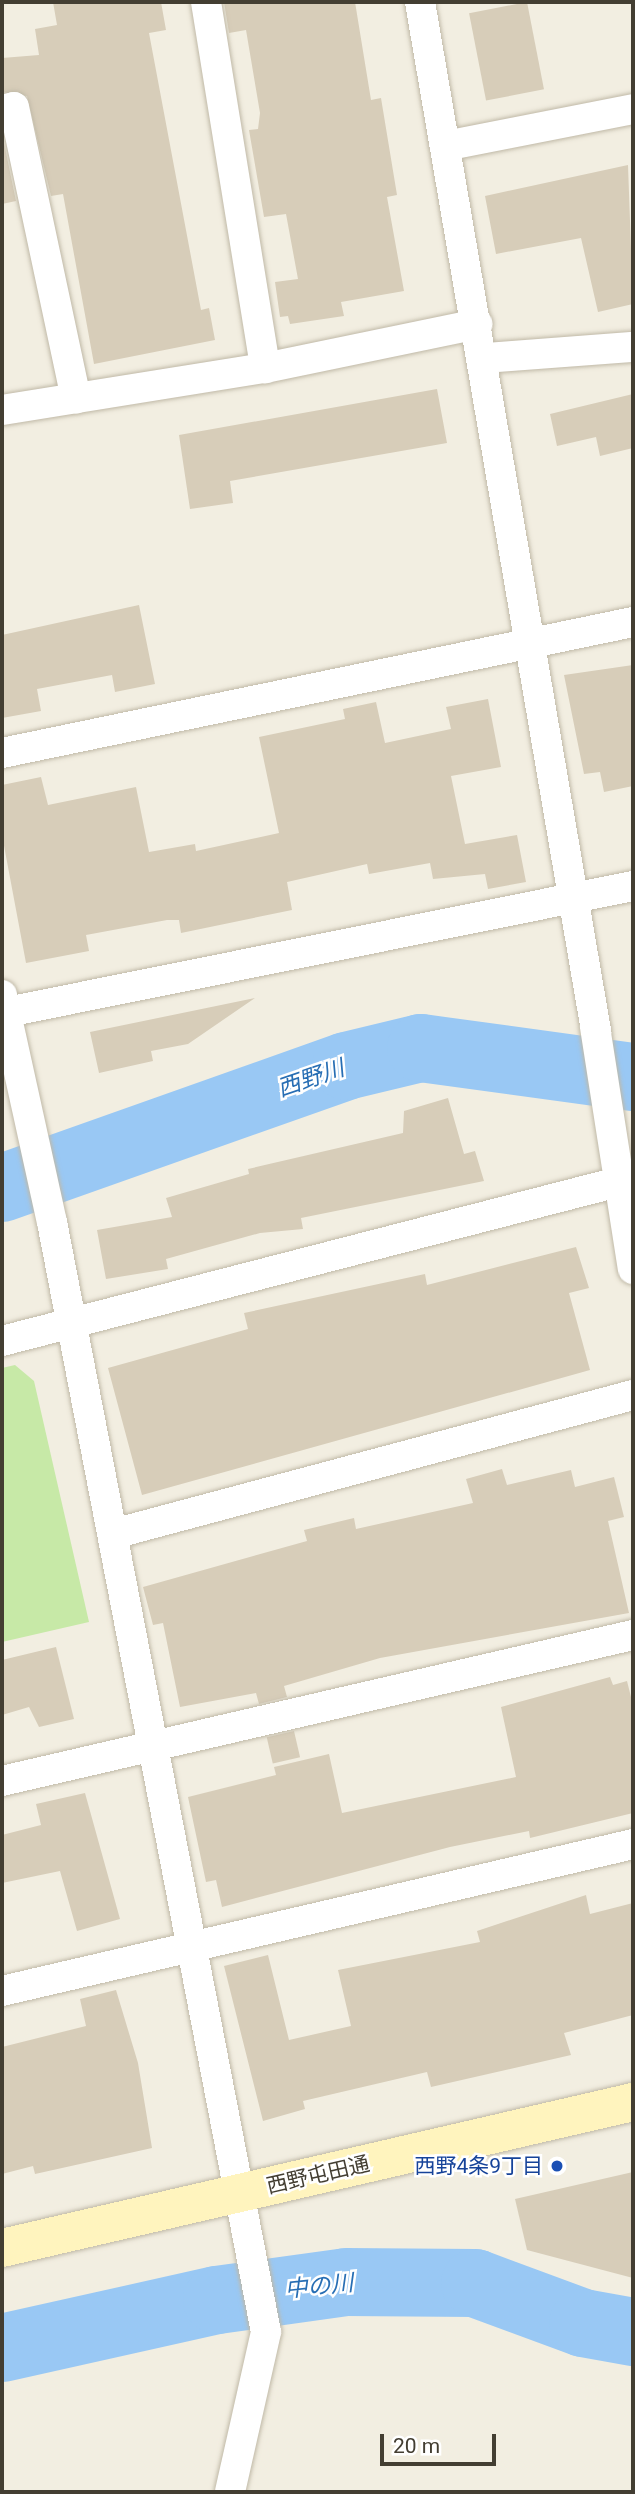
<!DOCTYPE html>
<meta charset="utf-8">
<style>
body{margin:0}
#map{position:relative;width:635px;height:2494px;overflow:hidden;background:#f2eee1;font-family:Roboto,"Noto Sans JP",sans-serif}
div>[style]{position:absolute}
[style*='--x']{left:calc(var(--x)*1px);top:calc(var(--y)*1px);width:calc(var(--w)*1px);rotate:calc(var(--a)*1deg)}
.green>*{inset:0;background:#c7e9a7}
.river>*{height:68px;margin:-34px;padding:0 34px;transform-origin:34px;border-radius:34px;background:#99c8f4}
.building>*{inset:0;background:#d7cdb9;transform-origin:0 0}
.roads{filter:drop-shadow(0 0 2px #c0b9a7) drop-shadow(0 0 2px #c0b9a7)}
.street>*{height:30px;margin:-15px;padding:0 15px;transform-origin:15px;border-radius:15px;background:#fff}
.secondary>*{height:38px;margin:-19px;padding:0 19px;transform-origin:19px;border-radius:19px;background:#fff4be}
.dots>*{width:19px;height:19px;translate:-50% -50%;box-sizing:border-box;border:4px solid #fff;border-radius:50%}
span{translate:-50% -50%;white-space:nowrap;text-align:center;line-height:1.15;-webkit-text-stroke:5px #fff;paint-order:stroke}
.transit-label{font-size:21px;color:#164399}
.right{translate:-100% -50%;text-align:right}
.street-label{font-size:21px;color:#433e32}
.water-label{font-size:23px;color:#276eb4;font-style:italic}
.frame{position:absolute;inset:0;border:4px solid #433e32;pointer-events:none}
.scale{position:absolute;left:380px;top:2434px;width:116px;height:32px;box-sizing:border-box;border:4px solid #433e32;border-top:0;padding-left:9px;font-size:21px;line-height:24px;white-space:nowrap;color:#433e32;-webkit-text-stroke:5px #fff;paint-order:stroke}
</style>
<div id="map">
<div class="green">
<div style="clip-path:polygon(15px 1365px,34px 1381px,89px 1622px,2px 1642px,2px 1368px)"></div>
</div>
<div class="river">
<div style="--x:2;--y:1188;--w:365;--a:-19.5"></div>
<div style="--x:346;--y:1066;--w:77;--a:-13.5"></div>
<div style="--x:421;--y:1048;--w:214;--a:7.8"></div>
<div style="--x:2;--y:2348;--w:220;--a:-12.6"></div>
<div style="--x:217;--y:2300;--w:130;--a:-7.9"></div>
<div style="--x:346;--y:2282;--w:129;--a:0.4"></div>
<div style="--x:475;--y:2283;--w:115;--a:20.3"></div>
<div style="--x:583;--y:2323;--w:51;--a:10.2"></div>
</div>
<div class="building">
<div style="clip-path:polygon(53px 2px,161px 2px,166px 30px,149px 33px,201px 310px,209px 308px,215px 340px,94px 364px,63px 194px,51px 196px,27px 96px,2px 92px,2px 58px,39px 55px,35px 29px,57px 25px)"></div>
<div style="clip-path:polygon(224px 2px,355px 2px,371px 100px,381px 98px,397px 195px,387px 197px,404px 291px,341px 302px,344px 316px,290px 324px,288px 316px,280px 317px,275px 282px,298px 279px,286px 214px,264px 217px,249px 130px,258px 129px,260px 113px,246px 30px,229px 33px)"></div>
<div style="left:527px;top:2px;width:89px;height:59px;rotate:79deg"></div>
<div style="clip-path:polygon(2px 133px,16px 201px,2px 204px)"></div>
<div style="clip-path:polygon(628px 165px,633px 304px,598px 312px,581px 238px,496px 254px,485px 196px)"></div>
<div style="clip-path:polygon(437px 389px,447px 443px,230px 481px,233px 503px,190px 509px,179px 435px)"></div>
<div style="clip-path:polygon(633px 394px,633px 448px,600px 456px,596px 437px,557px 446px,550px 414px)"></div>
<div style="clip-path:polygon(139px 605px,155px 684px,115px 692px,112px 675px,37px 689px,41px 711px,2px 718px,2px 635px)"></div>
<div style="clip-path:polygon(633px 665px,633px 786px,604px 792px,600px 772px,584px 774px,564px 675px)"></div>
<div style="clip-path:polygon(488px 699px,501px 767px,451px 776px,465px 844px,517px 835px,526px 882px,488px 889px,485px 874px,433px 879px,430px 863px,369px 874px,367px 864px,287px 882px,292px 910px,181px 933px,179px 920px,167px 920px,86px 935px,89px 951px,26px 963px,2px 835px,2px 785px,41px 777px,48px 805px,136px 787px,149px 852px,195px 844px,196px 851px,279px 833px,259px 737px,345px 719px,343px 709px,376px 702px,385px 743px,451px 729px,446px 707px)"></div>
<div style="clip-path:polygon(255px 998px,188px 1044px,151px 1051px,153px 1061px,99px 1073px,90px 1032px)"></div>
<div style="clip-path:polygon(448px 1098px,464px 1154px,475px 1151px,484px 1181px,301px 1218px,303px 1229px,260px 1233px,166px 1259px,168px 1269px,106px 1279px,97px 1230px,172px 1217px,166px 1198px,249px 1174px,248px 1169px,403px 1133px,404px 1111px)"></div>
<div style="clip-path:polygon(576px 1247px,589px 1288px,569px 1293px,590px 1370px,142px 1495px,108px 1368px,248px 1329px,244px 1313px,425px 1274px,427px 1285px)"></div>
<div style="clip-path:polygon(502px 1469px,507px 1485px,571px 1470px,575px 1487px,614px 1477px,624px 1517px,608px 1521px,629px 1613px,380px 1658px,284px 1686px,287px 1697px,259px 1704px,256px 1693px,180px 1707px,163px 1623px,153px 1625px,143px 1587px,307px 1541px,304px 1530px,354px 1518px,356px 1529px,473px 1503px,466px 1479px)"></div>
<div style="clip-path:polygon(56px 1647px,74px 1719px,39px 1727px,29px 1707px,2px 1715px,2px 1660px)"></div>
<div style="clip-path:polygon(610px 1677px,613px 1685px,627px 1681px,633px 1705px,633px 1813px,530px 1838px,529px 1831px,450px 1847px,222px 1907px,216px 1880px,206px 1882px,188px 1797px,276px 1775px,274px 1767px,329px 1754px,342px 1813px,516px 1777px,501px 1707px)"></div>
<div style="left:294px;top:1731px;width:27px;height:28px;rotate:77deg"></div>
<div style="clip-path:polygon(85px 1793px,120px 1919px,77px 1931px,60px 1871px,2px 1883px,2px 1835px,41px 1825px,36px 1804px)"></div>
<div style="clip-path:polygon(586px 1895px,590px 1914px,633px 1903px,633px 2015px,564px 2033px,571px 2055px,431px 2087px,427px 2072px,303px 2101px,305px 2109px,263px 2121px,224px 1966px,268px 1955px,289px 2040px,351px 2026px,338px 1970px,480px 1942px,477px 1931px)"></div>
<div style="clip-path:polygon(116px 1990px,138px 2063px,152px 2148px,35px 2174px,33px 2166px,2px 2174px,2px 2047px,86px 2026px,80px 1999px)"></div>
<div style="clip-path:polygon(633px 2172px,633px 2278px,527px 2250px,515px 2199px)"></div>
</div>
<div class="roads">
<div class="street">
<div style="--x:206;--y:2;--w:371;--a:80.8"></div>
<div style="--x:420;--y:2;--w:1044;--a:80.29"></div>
<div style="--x:2;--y:110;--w:12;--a:-14"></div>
<div style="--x:14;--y:107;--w:298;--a:78"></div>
<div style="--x:445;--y:146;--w:192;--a:-11.1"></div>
<div style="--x:485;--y:358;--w:148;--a:-4.3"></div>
<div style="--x:2;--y:410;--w:266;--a:-9.1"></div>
<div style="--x:265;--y:368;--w:217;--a:-11.7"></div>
<div style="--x:2;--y:753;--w:644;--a:-11.73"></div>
<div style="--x:2;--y:995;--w:232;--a:77.6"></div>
<div style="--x:52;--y:1222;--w:1130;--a:79.09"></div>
<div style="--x:266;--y:2332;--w:164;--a:102.7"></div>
<div style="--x:2;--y:1013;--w:644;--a:-11.38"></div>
<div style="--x:595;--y:1027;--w:245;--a:81.1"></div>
<div style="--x:2;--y:1341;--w:636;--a:-14.47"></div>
<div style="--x:113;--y:1534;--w:538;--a:-14.97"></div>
<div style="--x:2;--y:1781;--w:648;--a:-13.03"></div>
<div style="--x:2;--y:1991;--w:648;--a:-13.11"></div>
</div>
<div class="secondary">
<div style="--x:2;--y:2248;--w:648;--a:-13.03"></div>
</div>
</div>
<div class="dots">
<div style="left:557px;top:2166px;background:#1a4fb4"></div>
</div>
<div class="transit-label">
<span class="right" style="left:543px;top:2166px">西野4条9丁目</span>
</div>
<div class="street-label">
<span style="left:318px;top:2175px;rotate:-13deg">西野屯田通</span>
</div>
<div class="water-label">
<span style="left:311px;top:1079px;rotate:-19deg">西野川</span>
<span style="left:319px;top:2287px;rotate:-6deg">中の川</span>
</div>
<div class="frame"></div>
<div class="scale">20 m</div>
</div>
